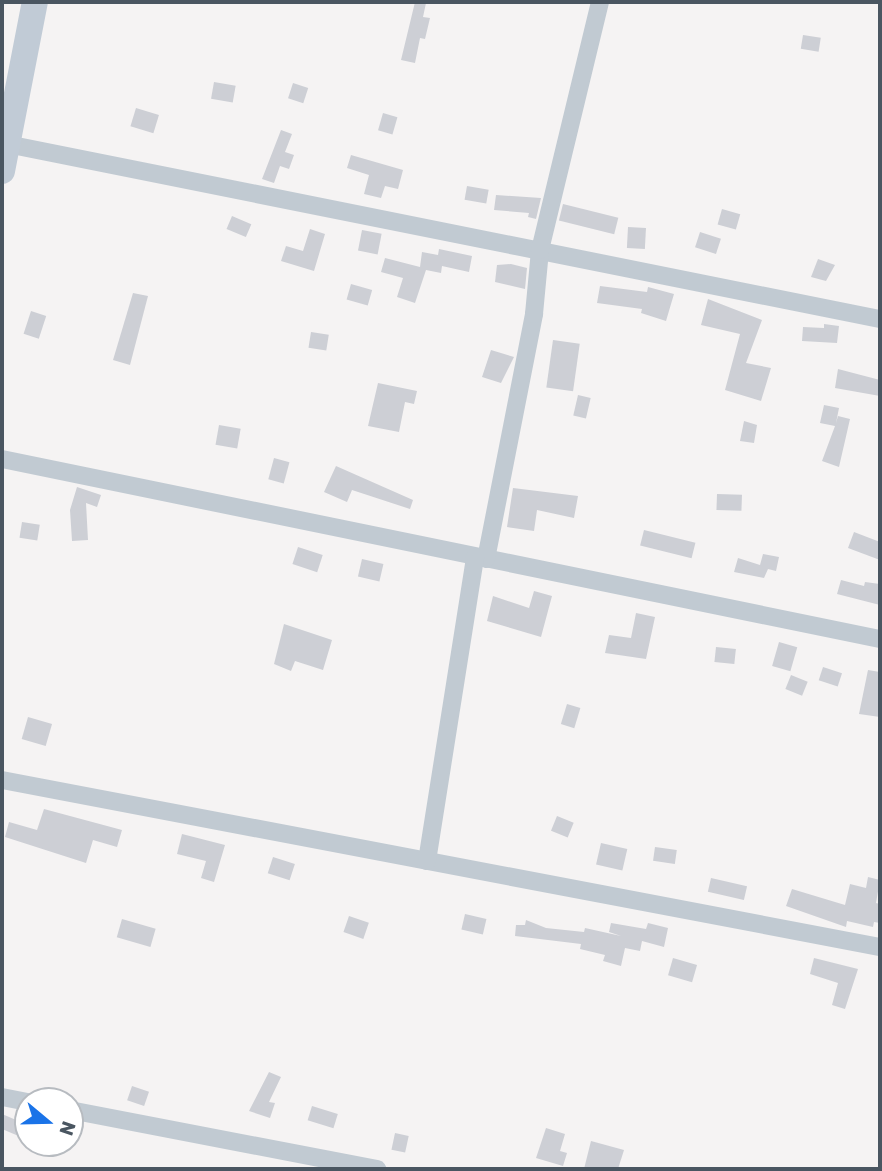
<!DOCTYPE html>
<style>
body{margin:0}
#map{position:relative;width:882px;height:1171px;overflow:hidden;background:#f5f3f3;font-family:Rubik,sans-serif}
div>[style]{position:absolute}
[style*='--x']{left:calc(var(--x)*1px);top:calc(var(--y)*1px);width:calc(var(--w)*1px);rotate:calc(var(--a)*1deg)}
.building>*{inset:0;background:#cdcfd5;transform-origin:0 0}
.minor>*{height:18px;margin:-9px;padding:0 9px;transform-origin:9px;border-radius:9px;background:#c1cad2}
.secondary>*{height:26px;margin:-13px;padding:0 13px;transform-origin:13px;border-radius:13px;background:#c1cbd6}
span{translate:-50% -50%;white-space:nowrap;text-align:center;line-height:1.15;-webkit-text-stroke:6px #fff;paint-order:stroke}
.frame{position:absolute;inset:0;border:4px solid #4a5661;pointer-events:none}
.north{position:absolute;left:14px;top:1087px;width:70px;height:70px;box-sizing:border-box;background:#fff;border:2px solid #b7bbc0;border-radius:50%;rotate:109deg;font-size:19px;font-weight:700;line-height:28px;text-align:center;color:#4a5661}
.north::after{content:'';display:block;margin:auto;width:24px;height:32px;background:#1a73e8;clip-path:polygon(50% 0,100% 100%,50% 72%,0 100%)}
</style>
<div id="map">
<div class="building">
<div style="clip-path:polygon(415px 2px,426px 3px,423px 17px,430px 18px,425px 39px,420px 38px,415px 63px,401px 60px)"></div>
<div style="left:803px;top:35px;width:18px;height:14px;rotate:9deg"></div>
<div style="left:214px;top:82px;width:22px;height:17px;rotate:10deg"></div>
<div style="left:293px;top:83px;width:16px;height:16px;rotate:18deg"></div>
<div style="left:136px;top:108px;width:24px;height:19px;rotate:17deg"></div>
<div style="left:383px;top:113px;width:15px;height:18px;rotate:16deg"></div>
<div style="clip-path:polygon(281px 130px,292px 134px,285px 152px,294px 155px,289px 169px,280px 166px,274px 183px,262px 179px)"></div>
<div style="clip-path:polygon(351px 155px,403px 170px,398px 189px,385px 186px,381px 198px,364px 194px,369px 175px,347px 168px)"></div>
<div style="left:467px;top:186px;width:22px;height:14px;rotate:10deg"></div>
<div style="clip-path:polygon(496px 195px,541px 198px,536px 219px,528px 217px,529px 213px,494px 210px)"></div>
<div style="left:563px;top:204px;width:57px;height:17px;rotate:14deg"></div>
<div style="left:722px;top:209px;width:19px;height:16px;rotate:16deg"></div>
<div style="left:232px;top:216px;width:21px;height:14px;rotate:23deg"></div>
<div style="left:628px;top:227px;width:18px;height:21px;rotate:3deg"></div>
<div style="clip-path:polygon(310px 229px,325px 234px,314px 271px,281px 261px,286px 246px,303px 251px)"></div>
<div style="left:362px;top:230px;width:20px;height:21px;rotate:11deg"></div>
<div style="left:700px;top:232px;width:22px;height:16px;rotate:18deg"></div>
<div style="clip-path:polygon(439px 249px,472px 256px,469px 272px,442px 266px,441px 273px,426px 270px,415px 303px,397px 297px,403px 278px,381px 272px,385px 258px,420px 267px,422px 252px,438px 255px)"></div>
<div style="clip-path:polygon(818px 259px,835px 265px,826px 281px,811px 277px)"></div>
<div style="clip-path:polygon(511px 264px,527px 268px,525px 289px,495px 282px,497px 265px)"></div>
<div style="left:351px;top:284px;width:22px;height:16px;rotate:16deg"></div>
<div style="clip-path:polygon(600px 286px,647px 292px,648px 287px,674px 294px,666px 321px,641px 313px,642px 309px,597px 303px)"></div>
<div style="clip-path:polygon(133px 293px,148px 296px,130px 365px,113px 360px)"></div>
<div style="clip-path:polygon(708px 299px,762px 320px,746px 363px,771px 368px,761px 401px,725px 390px,740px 334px,701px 325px)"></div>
<div style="left:31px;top:311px;width:16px;height:24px;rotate:18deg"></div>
<div style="clip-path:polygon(824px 324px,839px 326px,837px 343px,802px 341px,803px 327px,824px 328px)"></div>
<div style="left:311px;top:332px;width:18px;height:16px;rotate:9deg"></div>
<div style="left:553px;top:340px;width:27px;height:48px;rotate:8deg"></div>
<div style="clip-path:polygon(491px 350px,514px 357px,501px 383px,482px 377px)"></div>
<div style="clip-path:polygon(838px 369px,880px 380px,880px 396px,835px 388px)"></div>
<div style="clip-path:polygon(378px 383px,417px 391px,414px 404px,405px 402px,399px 432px,368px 426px)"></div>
<div style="left:578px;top:395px;width:13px;height:21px;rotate:13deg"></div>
<div style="clip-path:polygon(824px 405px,839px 408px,836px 423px,838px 416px,850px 419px,839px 467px,822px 461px,835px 426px,820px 423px)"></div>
<div style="clip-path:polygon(744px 421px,757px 425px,754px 443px,740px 441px)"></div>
<div style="left:219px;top:425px;width:22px;height:20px;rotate:10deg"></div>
<div style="left:274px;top:458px;width:16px;height:22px;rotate:15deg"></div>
<div style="clip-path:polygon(336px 466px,413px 500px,410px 509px,352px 490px,347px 502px,324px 492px)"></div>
<div style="clip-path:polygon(77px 487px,101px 495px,97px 507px,86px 503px,88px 540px,72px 541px,70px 510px)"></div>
<div style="clip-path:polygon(513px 488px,578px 496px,574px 518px,537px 510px,534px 531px,507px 527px)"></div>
<div style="left:717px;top:494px;width:25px;height:16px;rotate:2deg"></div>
<div style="left:22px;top:522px;width:18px;height:16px;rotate:9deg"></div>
<div style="left:644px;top:530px;width:53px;height:16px;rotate:14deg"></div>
<div style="clip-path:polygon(854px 532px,880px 542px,880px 560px,848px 548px)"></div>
<div style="left:298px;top:547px;width:26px;height:18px;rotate:18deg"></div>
<div style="clip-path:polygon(763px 554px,779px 557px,776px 571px,768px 569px,764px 578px,734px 572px,738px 558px,760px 565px)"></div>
<div style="left:362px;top:559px;width:22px;height:18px;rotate:13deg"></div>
<div style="clip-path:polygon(841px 580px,864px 586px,865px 582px,880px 584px,880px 605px,837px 594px)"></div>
<div style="clip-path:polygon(534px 591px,552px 596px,541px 637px,487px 621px,493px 596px,529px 608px)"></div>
<div style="clip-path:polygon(636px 613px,655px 617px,646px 659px,605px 653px,609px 635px,631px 638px)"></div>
<div style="clip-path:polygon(284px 624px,332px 640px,323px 670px,295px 661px,291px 671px,274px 664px)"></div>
<div style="left:779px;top:642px;width:19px;height:25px;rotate:16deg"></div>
<div style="left:716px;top:647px;width:20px;height:15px;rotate:6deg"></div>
<div style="left:823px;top:667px;width:20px;height:14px;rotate:18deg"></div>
<div style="clip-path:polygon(868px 670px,880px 672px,880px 717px,859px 714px)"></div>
<div style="left:791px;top:675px;width:18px;height:15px;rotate:22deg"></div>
<div style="left:567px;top:704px;width:14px;height:21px;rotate:17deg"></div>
<div style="left:28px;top:717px;width:25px;height:23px;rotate:16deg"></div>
<div style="clip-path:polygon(44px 809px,122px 830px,117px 847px,93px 840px,86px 863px,5px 837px,9px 822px,37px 830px)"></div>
<div style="left:557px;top:816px;width:18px;height:16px;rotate:22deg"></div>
<div style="clip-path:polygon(182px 834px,225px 845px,214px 882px,201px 878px,206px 861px,177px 854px)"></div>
<div style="left:601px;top:843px;width:27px;height:22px;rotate:13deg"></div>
<div style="left:655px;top:847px;width:22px;height:14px;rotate:8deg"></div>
<div style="left:273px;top:857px;width:23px;height:17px;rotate:18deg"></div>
<div style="clip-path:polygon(868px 877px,880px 880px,876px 903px,880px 904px,880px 923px,874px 922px,873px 927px,847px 921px,846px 927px,786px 906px,792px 889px,845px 905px,850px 884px,866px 888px)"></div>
<div style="left:711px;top:878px;width:37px;height:14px;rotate:13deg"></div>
<div style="left:465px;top:914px;width:22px;height:16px;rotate:13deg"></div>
<div style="left:349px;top:916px;width:21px;height:17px;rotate:19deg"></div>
<div style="left:122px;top:919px;width:35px;height:19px;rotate:16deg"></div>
<div style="clip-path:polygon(526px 920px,546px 928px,584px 932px,585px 928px,621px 936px,609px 932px,611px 923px,646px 929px,648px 923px,668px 928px,664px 947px,642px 941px,640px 951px,625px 948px,621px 966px,603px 961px,605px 955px,580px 949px,581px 944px,515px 936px,516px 925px,525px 925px)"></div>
<div style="left:673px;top:958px;width:25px;height:18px;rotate:16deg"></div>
<div style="clip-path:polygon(814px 958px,858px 969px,845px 1009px,832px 1005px,838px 983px,810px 974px)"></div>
<div style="clip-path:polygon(269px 1072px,281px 1077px,269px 1102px,275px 1103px,270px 1118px,249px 1111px)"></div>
<div style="left:132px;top:1086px;width:18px;height:15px;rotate:19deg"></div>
<div style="left:312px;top:1106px;width:27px;height:15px;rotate:17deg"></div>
<div style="clip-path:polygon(2px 1114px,28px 1125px,28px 1140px,2px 1129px)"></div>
<div style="clip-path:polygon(546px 1128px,565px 1134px,560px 1151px,567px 1153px,563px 1166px,536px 1158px)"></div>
<div style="left:395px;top:1133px;width:14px;height:17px;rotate:12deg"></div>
<div style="clip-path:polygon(591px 1141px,624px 1150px,618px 1169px,584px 1169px)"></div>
</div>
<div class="minor">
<div style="--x:7;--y:144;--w:890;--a:11.34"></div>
<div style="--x:2;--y:459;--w:896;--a:11.59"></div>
<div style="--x:486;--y:559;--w:250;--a:-78.9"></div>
<div style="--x:534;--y:314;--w:64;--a:-84.6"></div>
<div style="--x:540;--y:250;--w:255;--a:-76.4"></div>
<div style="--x:2;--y:780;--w:894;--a:10.77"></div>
<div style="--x:427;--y:861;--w:308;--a:-81"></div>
<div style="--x:2;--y:1097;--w:26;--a:11"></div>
<div style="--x:70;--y:1110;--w:313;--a:10.9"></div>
</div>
<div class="secondary">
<div style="--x:2;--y:171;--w:172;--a:-79"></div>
</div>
<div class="frame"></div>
<div class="north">N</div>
</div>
